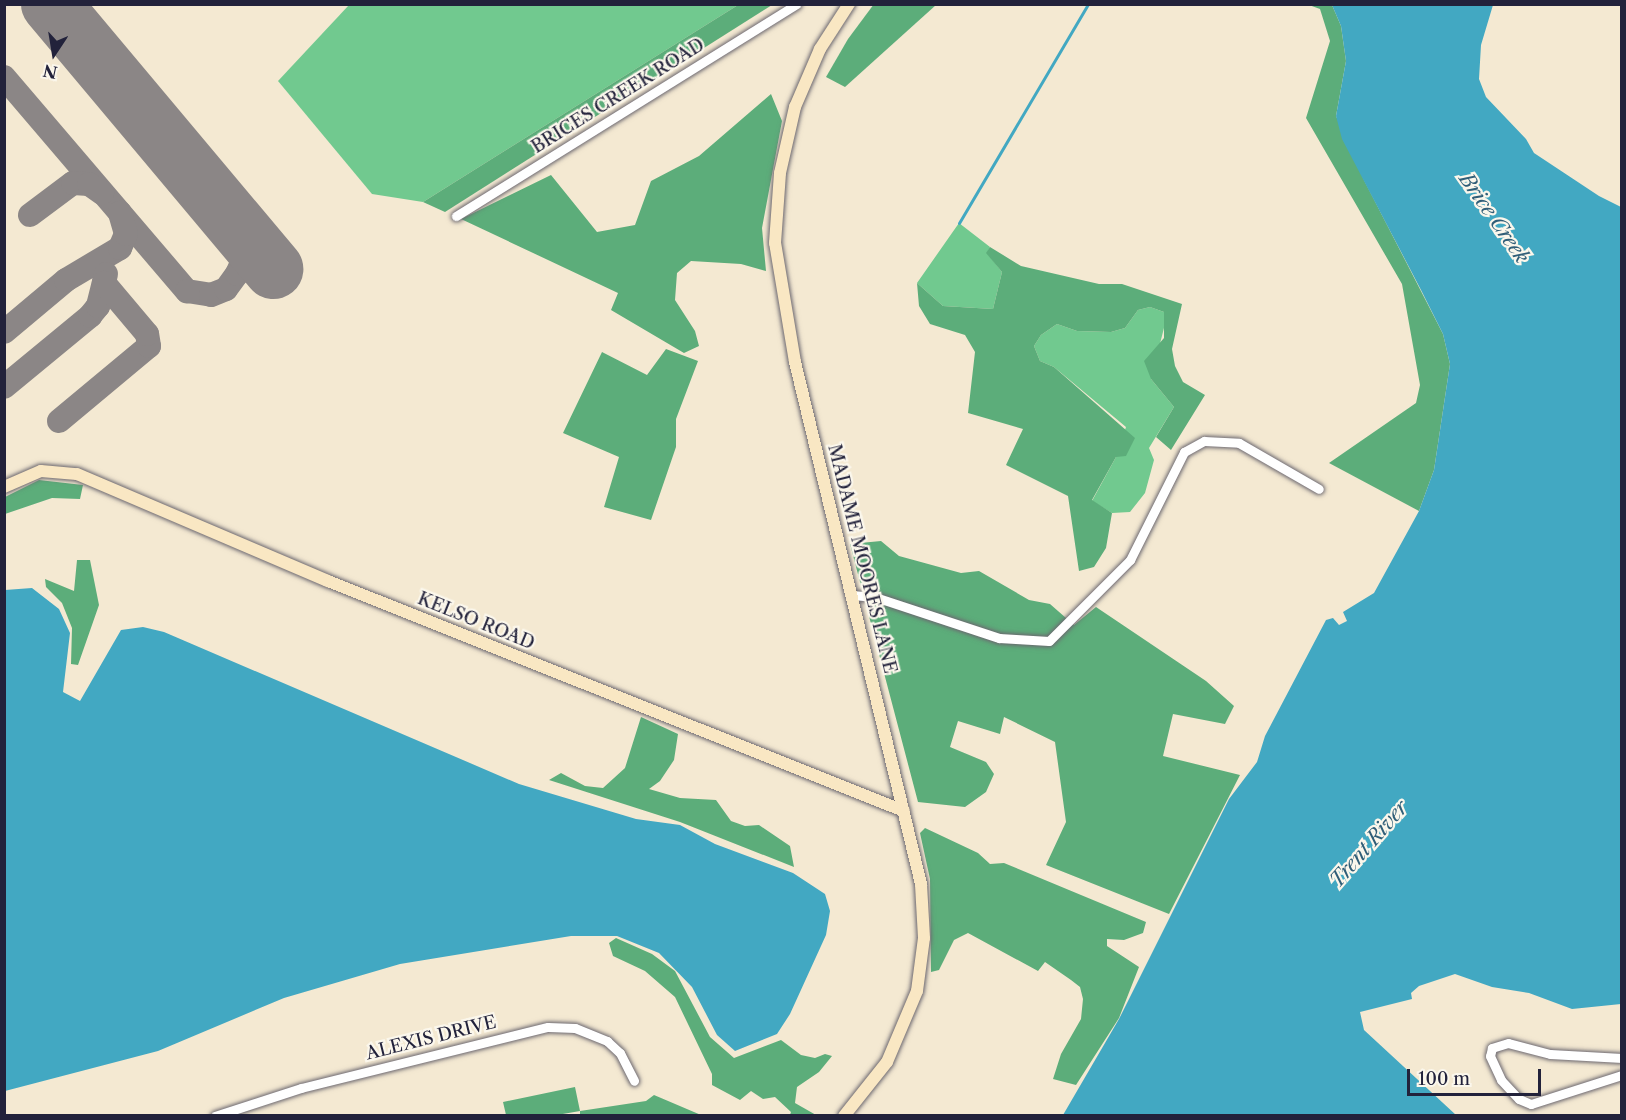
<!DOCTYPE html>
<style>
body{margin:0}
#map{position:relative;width:1626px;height:1120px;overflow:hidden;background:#f4e9d2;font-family:"Libre Caslon Text",serif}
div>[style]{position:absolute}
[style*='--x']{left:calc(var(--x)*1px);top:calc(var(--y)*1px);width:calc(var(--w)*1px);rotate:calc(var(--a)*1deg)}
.green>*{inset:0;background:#71c98f}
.forest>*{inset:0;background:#5cad7a}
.water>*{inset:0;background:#42a8c2}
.stream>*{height:3px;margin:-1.5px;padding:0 1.5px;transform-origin:1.5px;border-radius:1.5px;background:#42a8c2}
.taxiway>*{height:24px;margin:-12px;padding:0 12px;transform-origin:12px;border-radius:12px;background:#8b8686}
.runway>*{height:60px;margin:-30px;padding:0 30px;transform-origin:30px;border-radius:30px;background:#8b8686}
.roads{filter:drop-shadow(0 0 2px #6c6870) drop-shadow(0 0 2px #6c6870)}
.street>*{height:9px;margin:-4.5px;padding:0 4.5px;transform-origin:4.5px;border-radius:4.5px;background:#fff}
.secondary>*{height:12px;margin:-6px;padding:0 6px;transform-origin:6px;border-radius:6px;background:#f9e7c3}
span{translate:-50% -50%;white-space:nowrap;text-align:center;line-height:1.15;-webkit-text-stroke:4.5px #fbf7ec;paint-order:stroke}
.street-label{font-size:18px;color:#22223b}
.water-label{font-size:20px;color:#305e78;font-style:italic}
.frame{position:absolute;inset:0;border:6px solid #22223b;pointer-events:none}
.north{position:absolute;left:24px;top:24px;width:60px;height:60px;-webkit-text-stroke:4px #fbf7ec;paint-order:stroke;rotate:192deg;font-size:16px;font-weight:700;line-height:24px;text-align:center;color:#22223b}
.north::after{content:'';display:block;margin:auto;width:21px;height:27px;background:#22223b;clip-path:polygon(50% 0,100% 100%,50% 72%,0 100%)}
.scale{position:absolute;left:1407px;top:1069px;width:134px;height:27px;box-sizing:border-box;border:3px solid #22223b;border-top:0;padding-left:8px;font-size:18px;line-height:21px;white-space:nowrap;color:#22223b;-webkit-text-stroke:4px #fbf7ec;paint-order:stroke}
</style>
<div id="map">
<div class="green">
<div style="clip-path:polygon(349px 5px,738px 5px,423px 202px,372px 194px,278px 81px)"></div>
<div style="clip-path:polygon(959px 223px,990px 247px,987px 253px,1002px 272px,993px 309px,943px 306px,917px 283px)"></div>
<div style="clip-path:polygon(1150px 307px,1164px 312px,1165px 324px,1151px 379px,1174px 407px,1149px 448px,1154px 460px,1145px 493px,1130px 512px,1112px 513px,1092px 501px,1116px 457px,1126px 427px,1054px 367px,1040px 361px,1034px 346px,1041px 335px,1057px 324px,1077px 331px,1111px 332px,1125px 328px,1138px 310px)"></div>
</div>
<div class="forest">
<div style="clip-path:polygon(874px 4px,936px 5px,845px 87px,826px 77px,848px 39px)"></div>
<div style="clip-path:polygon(738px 5px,772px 5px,445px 212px,423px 202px)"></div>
<div style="clip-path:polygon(1309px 5px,1332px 5px,1341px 26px,1346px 61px,1336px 116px,1365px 182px,1443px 334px,1450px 364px,1434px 470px,1419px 511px,1329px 463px,1416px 403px,1420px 385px,1402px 284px,1306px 118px,1330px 41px,1320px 9px)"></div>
<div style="clip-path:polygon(771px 94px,782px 121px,762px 228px,766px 271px,741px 264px,691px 261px,677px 273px,675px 300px,695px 331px,699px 346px,684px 353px,611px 310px,618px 293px,461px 219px,551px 175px,597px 232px,635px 225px,651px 181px,699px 156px)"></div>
<div style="clip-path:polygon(990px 247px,1021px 266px,1099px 284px,1122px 284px,1182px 304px,1172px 349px,1175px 366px,1183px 382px,1205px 395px,1171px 450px,1156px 437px,1174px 407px,1151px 379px,1144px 361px,1164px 338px,1164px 312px,1150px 307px,1138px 310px,1125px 328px,1111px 332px,1077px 331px,1057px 324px,1041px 335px,1034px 346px,1040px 361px,1054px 367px,1135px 438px,1126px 456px,1116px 457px,1092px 500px,1112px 513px,1106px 548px,1094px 567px,1079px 571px,1068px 496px,1006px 465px,1023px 429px,968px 413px,975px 352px,965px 335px,930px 324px,919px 306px,917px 283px,943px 306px,993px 309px,1002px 272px,986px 253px)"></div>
<div style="clip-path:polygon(666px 349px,698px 361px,676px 419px,676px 447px,651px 520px,604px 507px,619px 457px,563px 433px,602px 352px,647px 375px)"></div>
<div style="clip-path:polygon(39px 480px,83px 485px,80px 499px,52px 498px,5px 514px,5px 497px)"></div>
<div style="clip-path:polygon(881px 541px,899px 556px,961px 573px,979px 571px,1029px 600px,1050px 604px,1074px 625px,1096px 607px,1206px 681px,1234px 706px,1225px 724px,1173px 714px,1163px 756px,1240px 775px,1169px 914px,1046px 865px,1066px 822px,1055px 742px,1004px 717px,1000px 734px,958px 721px,950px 747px,986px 762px,994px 774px,986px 792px,965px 807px,918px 802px,850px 544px)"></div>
<div style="clip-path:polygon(77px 560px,90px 560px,99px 605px,78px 665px,71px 664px,72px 628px,62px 603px,46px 587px,45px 579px,74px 591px)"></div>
<div style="clip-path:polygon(641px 717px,678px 734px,674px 760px,660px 781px,649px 789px,680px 798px,716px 800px,731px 821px,745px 826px,759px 825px,790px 846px,794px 867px,680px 822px,549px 780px,561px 773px,585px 786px,603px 788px,625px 768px)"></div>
<div style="clip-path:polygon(925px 828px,978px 853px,990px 864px,1004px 863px,1146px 922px,1143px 933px,1124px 940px,1107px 939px,1107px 946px,1139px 967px,1119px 1018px,1076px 1085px,1053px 1079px,1061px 1054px,1081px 1019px,1083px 999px,1080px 987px,1071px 980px,1045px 962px,1038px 971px,968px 933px,954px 940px,939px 970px,931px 972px,930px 879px,920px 833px)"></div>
<div style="clip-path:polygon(616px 938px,652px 954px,675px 971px,710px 1037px,734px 1058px,781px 1040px,801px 1055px,815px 1058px,825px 1054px,832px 1056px,819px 1072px,797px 1087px,795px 1103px,816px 1115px,790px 1115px,791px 1112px,775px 1097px,763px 1099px,751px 1091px,740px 1100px,712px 1085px,712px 1074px,675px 997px,645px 971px,613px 956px,609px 943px)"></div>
<div style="clip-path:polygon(575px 1087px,580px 1111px,646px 1101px,654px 1095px,701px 1115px,580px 1116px,580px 1111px,557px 1115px,506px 1115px,503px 1102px)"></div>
</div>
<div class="water">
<div style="clip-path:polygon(1332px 5px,1493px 5px,1481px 45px,1479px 79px,1486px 97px,1526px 139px,1534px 153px,1599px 196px,1621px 207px,1621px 1004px,1572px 1009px,1529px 993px,1492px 987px,1455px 974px,1419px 986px,1411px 993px,1412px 999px,1360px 1012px,1364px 1030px,1456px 1115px,1063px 1115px,1119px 1019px,1229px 799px,1257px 762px,1265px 736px,1326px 620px,1333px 618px,1339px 625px,1347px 621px,1343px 612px,1374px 593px,1419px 511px,1434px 470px,1450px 364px,1443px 334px,1421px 290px,1342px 139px,1336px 116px,1346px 61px,1341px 26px)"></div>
<div style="clip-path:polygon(32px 588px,59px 609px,70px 633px,63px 692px,80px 701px,121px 630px,143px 627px,164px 632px,519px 784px,636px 819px,680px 825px,715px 844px,793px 873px,825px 894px,830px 911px,826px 935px,790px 1014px,777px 1034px,735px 1051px,717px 1035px,692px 987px,659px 953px,617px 936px,571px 936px,400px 964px,284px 998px,158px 1051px,5px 1091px,5px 590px)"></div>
</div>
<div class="stream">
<div style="--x:959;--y:223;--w:254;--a:-59.5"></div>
</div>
<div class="taxiway">
<div style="--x:4;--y:77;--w:282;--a:49.5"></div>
<div style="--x:187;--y:291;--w:24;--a:9"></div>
<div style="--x:211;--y:295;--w:16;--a:-22"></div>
<div style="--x:226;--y:289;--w:19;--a:-54"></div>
<div style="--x:237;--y:274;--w:35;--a:-66"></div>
<div style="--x:30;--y:215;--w:54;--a:-36.7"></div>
<div style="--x:73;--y:183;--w:16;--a:4"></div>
<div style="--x:89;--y:184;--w:16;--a:35"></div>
<div style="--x:4;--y:332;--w:81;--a:-40"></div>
<div style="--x:66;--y:280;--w:63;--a:-30.7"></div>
<div style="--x:120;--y:248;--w:15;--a:-67"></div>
<div style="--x:126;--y:234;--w:22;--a:-106"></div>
<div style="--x:4;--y:387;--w:112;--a:-39.5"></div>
<div style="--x:90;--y:316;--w:13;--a:-51"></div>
<div style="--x:98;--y:306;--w:33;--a:-76"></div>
<div style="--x:59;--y:421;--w:117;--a:-39.8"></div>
<div style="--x:149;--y:346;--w:12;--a:-99"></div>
<div style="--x:147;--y:334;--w:67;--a:-130.1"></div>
</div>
<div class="runway">
<div style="--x:51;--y:4;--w:346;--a:50"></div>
</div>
<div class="roads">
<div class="street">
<div style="--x:456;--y:216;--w:401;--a:-31.9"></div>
<div style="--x:852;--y:595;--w:23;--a:5"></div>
<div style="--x:875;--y:597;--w:131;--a:18.3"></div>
<div style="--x:999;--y:638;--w:50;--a:3.4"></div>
<div style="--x:1049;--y:641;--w:115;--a:-45"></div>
<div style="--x:1130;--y:560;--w:121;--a:-63.4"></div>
<div style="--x:1184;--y:452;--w:23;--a:-29"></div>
<div style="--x:1204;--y:441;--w:35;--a:3"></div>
<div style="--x:1239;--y:443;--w:92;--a:29.9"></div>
<div style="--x:1622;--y:1058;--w:72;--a:-176.8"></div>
<div style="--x:1550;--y:1054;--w:43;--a:-165.3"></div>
<div style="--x:1508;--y:1043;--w:17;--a:163"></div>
<div style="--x:1492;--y:1048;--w:8;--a:104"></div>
<div style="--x:1490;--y:1056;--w:26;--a:65"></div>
<div style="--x:1501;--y:1080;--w:26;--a:47"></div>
<div style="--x:1519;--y:1099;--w:13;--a:23"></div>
<div style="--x:1531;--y:1104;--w:96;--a:-17.7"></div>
<div style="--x:215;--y:1116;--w:90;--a:-18"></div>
<div style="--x:301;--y:1088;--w:254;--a:-13.9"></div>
<div style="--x:548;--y:1027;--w:27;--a:2"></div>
<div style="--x:575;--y:1028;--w:35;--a:22"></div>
<div style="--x:607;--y:1041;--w:18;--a:43"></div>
<div style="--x:620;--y:1053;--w:31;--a:63"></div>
</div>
<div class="secondary">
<div style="--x:4;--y:487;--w:40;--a:-23.4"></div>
<div style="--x:41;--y:471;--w:36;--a:5"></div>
<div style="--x:77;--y:474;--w:273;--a:23.1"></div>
<div style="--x:328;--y:581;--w:620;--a:21.77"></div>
<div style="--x:844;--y:1116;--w:69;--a:-51.5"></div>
<div style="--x:887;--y:1062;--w:77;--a:-67.1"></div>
<div style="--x:917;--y:991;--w:53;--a:-82.5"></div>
<div style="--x:924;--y:938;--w:54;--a:-93.2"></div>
<div style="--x:921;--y:884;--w:537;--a:-103.57"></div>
<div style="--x:795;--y:362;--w:121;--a:-99.5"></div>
<div style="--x:775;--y:243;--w:70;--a:-85.9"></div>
<div style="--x:780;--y:173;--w:68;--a:-77.2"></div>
<div style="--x:795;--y:107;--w:63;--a:-66.7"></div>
<div style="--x:820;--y:49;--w:54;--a:-57.2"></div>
</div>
</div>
<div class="street-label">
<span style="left:618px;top:96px;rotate:-32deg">BRICES CREEK ROAD</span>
<span style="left:862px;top:559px;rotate:76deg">MADAME MOORES LANE</span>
<span style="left:476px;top:621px;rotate:22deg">KELSO ROAD</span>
<span style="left:431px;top:1038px;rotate:-14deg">ALEXIS DRIVE</span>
</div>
<div class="water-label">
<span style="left:1494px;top:218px;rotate:55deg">Brice Creek</span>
<span style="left:1369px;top:844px;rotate:-49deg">Trent River</span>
</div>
<div class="frame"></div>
<div class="north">N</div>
<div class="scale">100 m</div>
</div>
